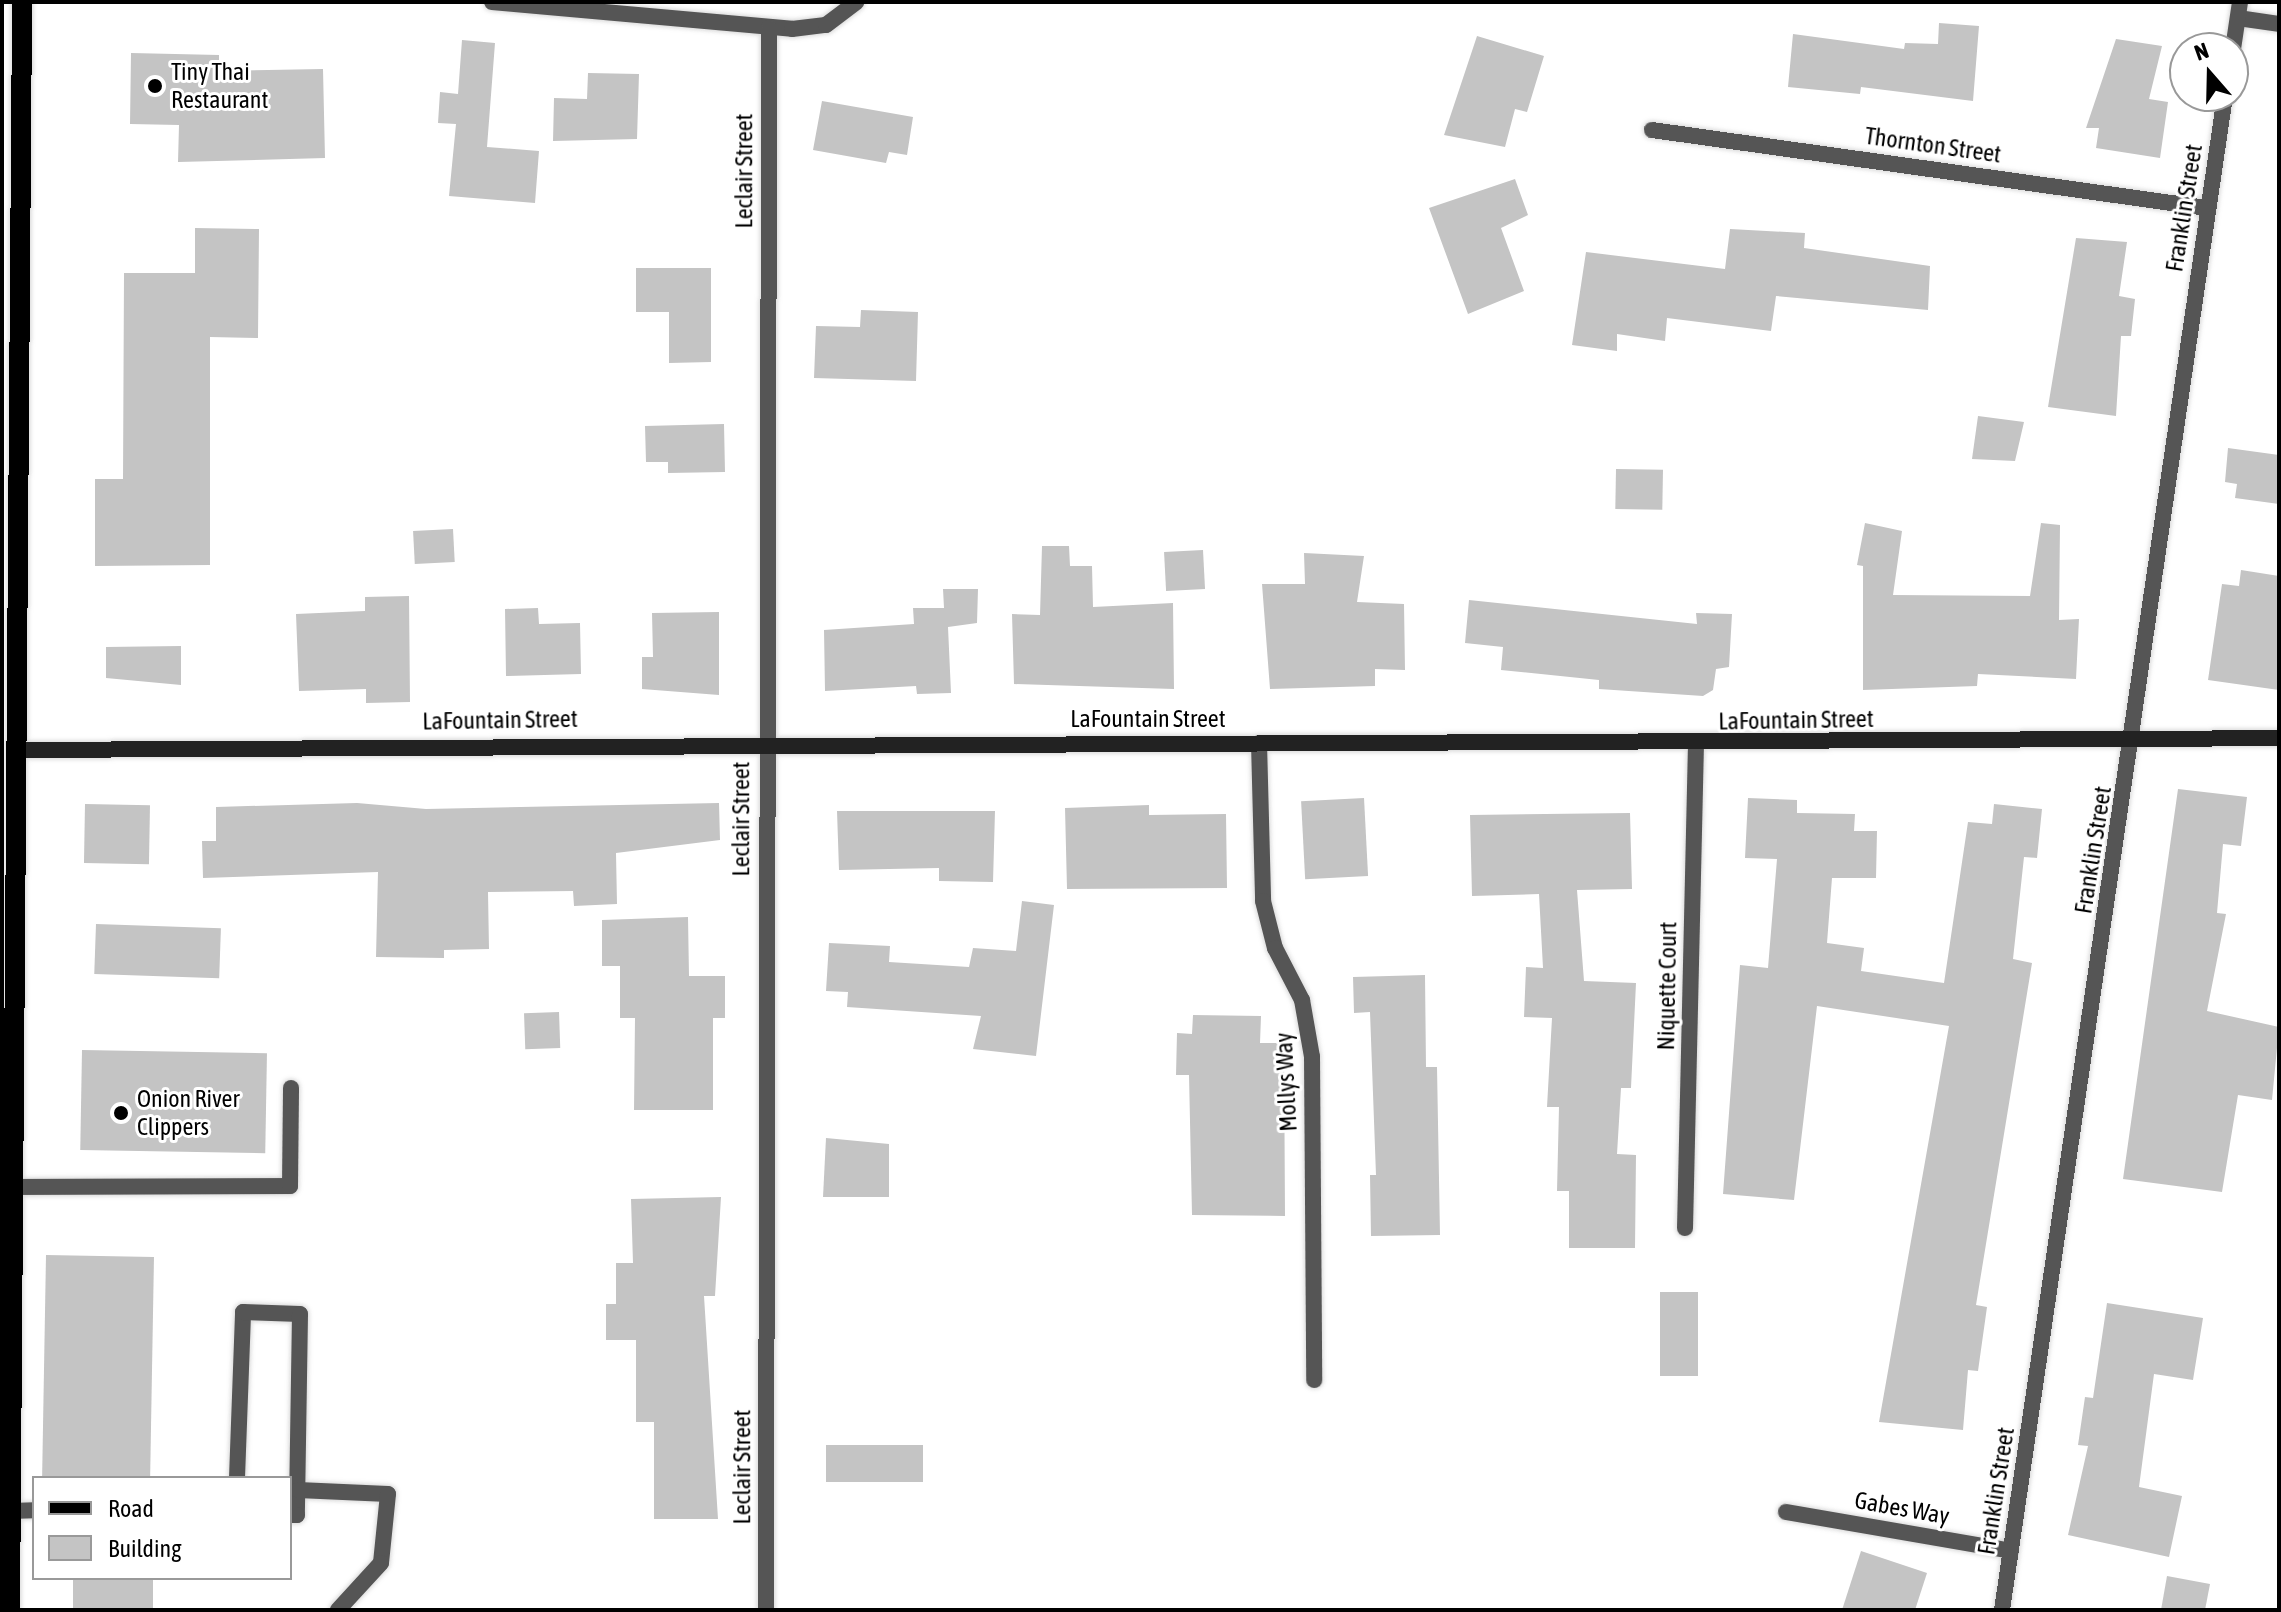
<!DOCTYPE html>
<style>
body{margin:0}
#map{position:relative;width:2281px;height:1612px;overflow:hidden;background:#fff;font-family:"Asap Condensed",sans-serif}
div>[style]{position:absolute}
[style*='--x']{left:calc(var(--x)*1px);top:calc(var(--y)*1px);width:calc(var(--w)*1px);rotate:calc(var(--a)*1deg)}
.building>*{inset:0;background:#c4c4c4;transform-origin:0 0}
.roads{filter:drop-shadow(0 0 2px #dbdbdb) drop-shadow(0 0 2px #dbdbdb)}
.lane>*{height:16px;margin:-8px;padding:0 8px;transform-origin:8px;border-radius:8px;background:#555}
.street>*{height:16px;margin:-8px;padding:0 8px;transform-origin:8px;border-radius:8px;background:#555}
.secondary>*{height:16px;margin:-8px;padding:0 8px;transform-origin:8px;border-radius:8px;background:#222}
.primary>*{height:20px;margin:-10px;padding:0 10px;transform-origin:10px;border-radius:10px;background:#000}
.dots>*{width:22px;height:22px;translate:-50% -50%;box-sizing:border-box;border:4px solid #fff;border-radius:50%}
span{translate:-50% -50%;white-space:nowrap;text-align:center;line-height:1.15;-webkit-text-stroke:6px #fff;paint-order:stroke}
.poi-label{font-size:24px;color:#000}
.left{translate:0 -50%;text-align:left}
.street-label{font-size:24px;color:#000}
.frame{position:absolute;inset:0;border:4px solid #000;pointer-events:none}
.legend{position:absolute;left:32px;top:1476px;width:260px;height:104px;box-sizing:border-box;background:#fff;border:2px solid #999;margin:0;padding:10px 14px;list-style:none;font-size:24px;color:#000}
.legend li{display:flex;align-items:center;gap:16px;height:40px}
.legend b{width:40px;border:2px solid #999}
.north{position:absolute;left:2169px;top:32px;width:80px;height:80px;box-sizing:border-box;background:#fff;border:2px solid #999;border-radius:50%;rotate:340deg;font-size:22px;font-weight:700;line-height:32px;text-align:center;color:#000}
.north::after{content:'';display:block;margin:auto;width:28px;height:36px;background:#000;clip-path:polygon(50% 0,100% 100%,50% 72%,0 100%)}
</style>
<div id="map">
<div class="building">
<div style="clip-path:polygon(1939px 23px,1979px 26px,1973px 101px,1861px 87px,1860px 94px,1788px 87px,1793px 34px,1904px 49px,1905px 43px,1938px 44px)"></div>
<div style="clip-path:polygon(1477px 36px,1544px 56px,1527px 112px,1515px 109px,1505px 147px,1444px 135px)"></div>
<div style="clip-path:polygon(2116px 39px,2162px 46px,2149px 99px,2168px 102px,2160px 158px,2096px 148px,2099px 128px,2086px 128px)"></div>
<div style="clip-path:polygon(462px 40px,495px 43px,487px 147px,539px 151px,535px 203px,449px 196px,456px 124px,438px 123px,440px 92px,458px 94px)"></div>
<div style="clip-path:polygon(131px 53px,219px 55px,219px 71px,323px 69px,325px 158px,178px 162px,179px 125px,130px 124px)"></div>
<div style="clip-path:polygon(588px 73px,639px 74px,637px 139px,553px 141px,554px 98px,587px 99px)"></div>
<div style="clip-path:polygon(822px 101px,913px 117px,907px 155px,889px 152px,886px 163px,813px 150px)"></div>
<div style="clip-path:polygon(1515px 179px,1528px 215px,1501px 228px,1524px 291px,1468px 314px,1429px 208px)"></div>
<div style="clip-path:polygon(195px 228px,259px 229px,258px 338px,210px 337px,210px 565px,95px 566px,95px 479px,123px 479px,124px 273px,195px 273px)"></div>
<div style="clip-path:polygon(1730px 229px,1805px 233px,1804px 248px,1930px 266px,1928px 310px,1776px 296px,1771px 331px,1667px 318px,1665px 341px,1617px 334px,1617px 351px,1572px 345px,1586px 252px,1725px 269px)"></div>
<div style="clip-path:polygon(2076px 238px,2127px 242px,2119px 296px,2135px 299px,2131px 336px,2121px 336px,2116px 416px,2048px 407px)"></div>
<div style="clip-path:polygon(636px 268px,711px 268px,711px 362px,669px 363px,669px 312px,636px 312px)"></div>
<div style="clip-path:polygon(861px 310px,918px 312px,916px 381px,814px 378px,816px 326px,860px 327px)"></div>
<div style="clip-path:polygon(1978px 416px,2024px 422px,2015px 461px,1972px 459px)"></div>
<div style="clip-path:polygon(724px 424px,725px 472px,668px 473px,668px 462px,646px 462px,645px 426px)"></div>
<div style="clip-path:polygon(2228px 448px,2279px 455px,2279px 504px,2235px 498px,2237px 484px,2225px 482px)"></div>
<div style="left:1616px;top:469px;width:47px;height:40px;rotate:1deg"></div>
<div style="clip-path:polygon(1865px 523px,1902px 531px,1893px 595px,2030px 596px,2041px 523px,2060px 525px,2059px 620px,2079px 619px,2076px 679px,1978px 674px,1977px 686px,1863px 690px,1863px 566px,1857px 565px)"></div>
<div style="left:453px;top:529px;width:33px;height:40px;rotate:87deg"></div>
<div style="clip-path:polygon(1042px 546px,1069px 546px,1070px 566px,1092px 566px,1093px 607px,1173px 603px,1174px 689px,1014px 684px,1012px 614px,1040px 615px)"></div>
<div style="left:1203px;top:550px;width:39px;height:39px;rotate:87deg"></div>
<div style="clip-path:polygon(1304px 553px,1364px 556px,1357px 602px,1404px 604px,1405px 670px,1375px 669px,1375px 686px,1270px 689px,1262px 584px,1305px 584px)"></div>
<div style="clip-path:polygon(2241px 570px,2279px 576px,2279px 690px,2208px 680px,2222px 584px,2239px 586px)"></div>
<div style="clip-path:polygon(943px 589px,978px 589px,977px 623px,948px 627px,951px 693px,917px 694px,916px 686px,825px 691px,824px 630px,914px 624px,913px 608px,944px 608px)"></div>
<div style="clip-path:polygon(409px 596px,410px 702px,366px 703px,366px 689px,299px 691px,296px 614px,365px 611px,365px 597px)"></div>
<div style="clip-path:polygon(1469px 600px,1697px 624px,1696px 613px,1732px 614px,1729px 667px,1716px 669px,1713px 690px,1703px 696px,1599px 689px,1599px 680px,1501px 670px,1503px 647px,1465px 643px)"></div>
<div style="clip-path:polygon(538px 608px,539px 624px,580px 623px,581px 674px,506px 676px,505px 609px)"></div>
<div style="clip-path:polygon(719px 612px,719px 695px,642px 689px,642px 657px,653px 657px,652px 613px)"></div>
<div style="clip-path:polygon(181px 646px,181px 685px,106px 678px,106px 647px)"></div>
<div style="clip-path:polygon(2178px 789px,2247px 797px,2241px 846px,2223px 844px,2217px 913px,2226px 914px,2207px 1011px,2279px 1027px,2272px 1100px,2238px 1095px,2222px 1192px,2123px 1179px)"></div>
<div style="left:1364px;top:798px;width:78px;height:63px;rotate:87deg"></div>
<div style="clip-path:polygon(1748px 798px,1797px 800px,1797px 813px,1855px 814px,1854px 831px,1877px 831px,1876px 878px,1832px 878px,1827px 943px,1864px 948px,1861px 971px,1944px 983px,1968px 822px,1992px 824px,1994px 804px,2042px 809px,2037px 858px,2024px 857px,2013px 959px,2032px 963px,1976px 1305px,1987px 1307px,1978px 1371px,1968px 1370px,1963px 1430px,1879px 1422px,1949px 1026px,1817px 1006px,1794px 1200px,1723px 1194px,1740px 965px,1768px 968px,1777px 859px,1745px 858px)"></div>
<div style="clip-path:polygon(357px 803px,426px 809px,719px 803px,720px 840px,616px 853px,617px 904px,574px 906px,573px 891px,488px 892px,489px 949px,444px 950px,444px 958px,376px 957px,378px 872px,203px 878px,202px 841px,216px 841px,216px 807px)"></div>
<div style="left:85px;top:804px;width:65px;height:59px;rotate:1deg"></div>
<div style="clip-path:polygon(1149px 805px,1149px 815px,1226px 814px,1227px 888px,1067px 889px,1065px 808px)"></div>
<div style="clip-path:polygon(837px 811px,995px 811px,993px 882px,939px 881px,939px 868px,839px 870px)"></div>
<div style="clip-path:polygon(1630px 813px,1632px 889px,1577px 890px,1584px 981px,1636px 983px,1631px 1088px,1621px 1088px,1617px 1154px,1636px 1155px,1635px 1248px,1569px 1248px,1569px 1191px,1557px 1191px,1559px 1107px,1547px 1107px,1552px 1018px,1524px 1017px,1526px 967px,1543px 968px,1539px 894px,1472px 896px,1470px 815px)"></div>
<div style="clip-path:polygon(1022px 901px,1054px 905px,1036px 1056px,973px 1049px,981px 1016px,847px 1007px,848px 992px,826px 991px,829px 943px,890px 946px,889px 962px,969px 967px,973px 948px,1016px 951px)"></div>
<div style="clip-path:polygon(688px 917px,689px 976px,725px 976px,725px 1018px,713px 1018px,713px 1110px,634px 1110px,635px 1018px,620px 1018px,620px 966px,602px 966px,602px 920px)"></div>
<div style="left:96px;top:924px;width:125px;height:50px;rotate:2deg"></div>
<div style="clip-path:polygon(1425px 975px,1426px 1067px,1437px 1067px,1440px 1235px,1371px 1236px,1370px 1175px,1376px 1175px,1370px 1012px,1354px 1013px,1353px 977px)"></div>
<div style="left:559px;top:1012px;width:36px;height:35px;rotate:88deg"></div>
<div style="clip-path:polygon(1193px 1015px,1261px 1016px,1260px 1043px,1284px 1043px,1285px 1216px,1192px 1215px,1189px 1075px,1176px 1075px,1177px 1033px,1192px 1034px)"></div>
<div style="left:82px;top:1050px;width:185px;height:100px;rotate:1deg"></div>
<div style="clip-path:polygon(826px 1138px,889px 1144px,889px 1197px,823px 1197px)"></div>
<div style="clip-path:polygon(721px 1197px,715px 1296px,704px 1296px,718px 1519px,654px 1519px,654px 1422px,636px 1422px,636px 1340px,606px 1340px,606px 1304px,616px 1304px,616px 1263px,633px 1263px,631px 1199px)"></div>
<div style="left:46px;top:1255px;width:108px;height:223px;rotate:1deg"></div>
<div style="left:1660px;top:1292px;width:38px;height:84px"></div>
<div style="clip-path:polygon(2107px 1303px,2203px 1318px,2193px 1380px,2154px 1374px,2139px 1487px,2182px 1496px,2169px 1557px,2068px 1535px,2088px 1446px,2078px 1445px,2085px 1397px,2093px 1398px)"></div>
<div style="left:826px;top:1445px;width:97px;height:37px"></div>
<div style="clip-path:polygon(1861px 1551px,1927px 1573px,1915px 1610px,1842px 1610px)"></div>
<div style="clip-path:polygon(2167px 1576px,2210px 1584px,2205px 1610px,2161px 1610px)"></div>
<div style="left:73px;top:1578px;width:80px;height:32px"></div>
</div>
<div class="roads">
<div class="lane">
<div style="--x:13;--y:1187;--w:277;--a:-0.2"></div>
<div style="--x:290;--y:1186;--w:98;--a:-89.4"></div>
<div style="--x:237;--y:1478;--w:166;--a:-87.9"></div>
<div style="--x:243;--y:1312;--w:57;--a:2"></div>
<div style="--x:300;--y:1314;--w:201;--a:90.9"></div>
<div style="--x:297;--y:1515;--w:7;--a:180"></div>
<div style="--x:298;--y:1490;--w:90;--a:2.5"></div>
<div style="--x:388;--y:1494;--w:69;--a:95.8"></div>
<div style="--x:381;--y:1563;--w:64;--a:132.5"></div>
<div style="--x:11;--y:1511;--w:23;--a:-2"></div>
<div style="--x:1786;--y:1512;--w:228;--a:9.8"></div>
</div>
<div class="street">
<div style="--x:492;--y:2;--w:301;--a:5.1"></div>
<div style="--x:792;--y:29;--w:34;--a:-7"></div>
<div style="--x:826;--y:25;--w:38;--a:-37"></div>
<div style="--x:2238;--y:18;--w:41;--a:8.3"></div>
<div style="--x:2233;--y:49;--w:48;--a:-81.5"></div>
<div style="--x:1652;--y:130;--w:560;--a:8"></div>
<div style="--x:1259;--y:743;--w:158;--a:88.5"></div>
<div style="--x:1263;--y:901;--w:49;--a:75.7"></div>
<div style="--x:1275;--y:948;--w:59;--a:62.6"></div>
<div style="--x:1302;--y:1000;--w:58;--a:80"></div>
<div style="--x:1312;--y:1057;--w:323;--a:89.6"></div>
<div style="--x:1685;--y:1228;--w:482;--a:-88.7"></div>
<div style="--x:766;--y:1610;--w:1582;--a:-89.89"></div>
<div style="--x:2002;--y:1610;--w:1530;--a:-81.62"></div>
</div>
<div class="secondary">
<div style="--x:17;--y:750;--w:2262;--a:-0.3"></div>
</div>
<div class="primary">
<div style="--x:10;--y:1610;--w:1608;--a:-89.57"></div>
</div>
</div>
<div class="dots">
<div style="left:155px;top:86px;background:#000"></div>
<div style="left:121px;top:1113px;background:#000"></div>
</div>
<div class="poi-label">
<span class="left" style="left:171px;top:86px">Tiny Thai<br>Restaurant</span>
<span class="left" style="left:137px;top:1113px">Onion River<br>Clippers</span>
</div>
<div class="street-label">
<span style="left:1933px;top:145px;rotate:8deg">Thornton Street</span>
<span style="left:744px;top:171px;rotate:-90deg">Leclair Street</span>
<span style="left:2184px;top:208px;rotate:-81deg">Franklin Street</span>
<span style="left:1148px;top:719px">LaFountain Street</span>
<span style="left:500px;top:720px;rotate:-1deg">LaFountain Street</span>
<span style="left:1796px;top:720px;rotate:-1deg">LaFountain Street</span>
<span style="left:741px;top:819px;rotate:-90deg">Leclair Street</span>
<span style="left:2093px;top:850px;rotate:-81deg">Franklin Street</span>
<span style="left:1667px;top:986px;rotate:-89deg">Niquette Court</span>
<span style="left:1286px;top:1082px;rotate:-93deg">Mollys Way</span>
<span style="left:742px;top:1467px;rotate:-90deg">Leclair Street</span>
<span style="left:1996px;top:1491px;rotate:-81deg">Franklin Street</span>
<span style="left:1902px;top:1508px;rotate:10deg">Gabes Way</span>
</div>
<div class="frame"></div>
<ul class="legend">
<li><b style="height:10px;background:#000"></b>Road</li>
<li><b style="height:22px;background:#c4c4c4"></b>Building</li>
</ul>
<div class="north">N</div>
</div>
